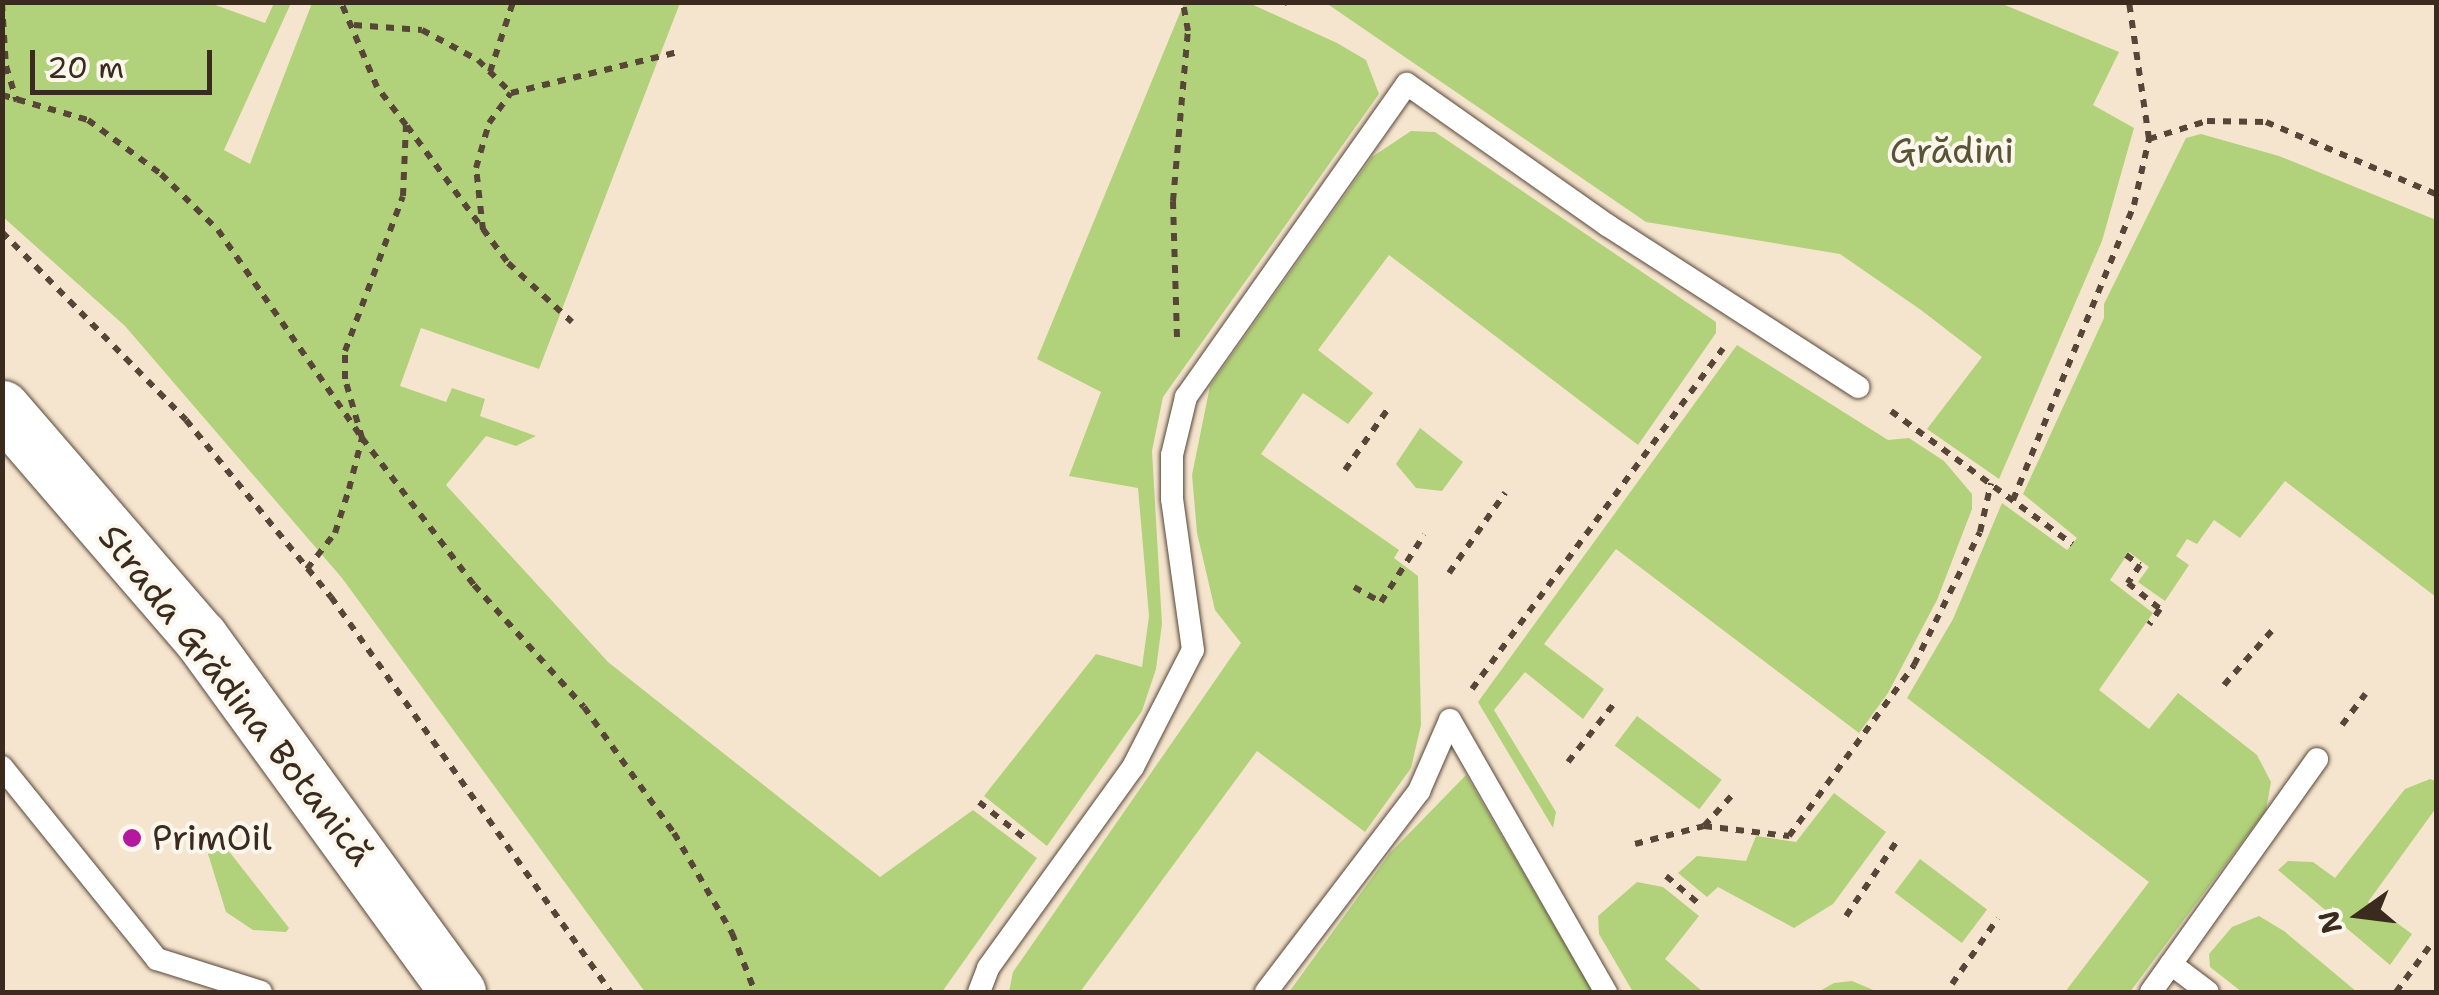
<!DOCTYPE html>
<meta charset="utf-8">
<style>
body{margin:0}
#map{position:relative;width:2439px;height:995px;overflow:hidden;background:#f6e5ce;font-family:"Shantell Sans",sans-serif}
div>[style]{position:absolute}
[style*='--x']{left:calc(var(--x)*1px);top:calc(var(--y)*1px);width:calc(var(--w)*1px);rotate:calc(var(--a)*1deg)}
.green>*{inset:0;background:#b1d27a;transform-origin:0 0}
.path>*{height:6px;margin-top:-3px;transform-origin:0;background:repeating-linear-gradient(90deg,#574638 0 8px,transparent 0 16px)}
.roads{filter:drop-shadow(0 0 2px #574638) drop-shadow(0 0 2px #574638)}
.service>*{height:22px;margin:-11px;padding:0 11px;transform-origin:11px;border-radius:11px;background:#fff}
.primary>*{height:55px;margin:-27.5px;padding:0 27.5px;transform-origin:27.5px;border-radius:27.5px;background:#fff}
.dots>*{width:28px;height:28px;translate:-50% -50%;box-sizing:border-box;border:5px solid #fbf7ec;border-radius:50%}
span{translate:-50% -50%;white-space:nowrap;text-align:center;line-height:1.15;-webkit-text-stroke:8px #fbf7ec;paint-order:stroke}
.park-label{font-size:35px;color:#585435}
.street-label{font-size:35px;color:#3b2a1e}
.poi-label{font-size:35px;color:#3b2a1e}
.left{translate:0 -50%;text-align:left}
.frame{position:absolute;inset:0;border:5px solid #3b2a1e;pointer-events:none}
.north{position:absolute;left:2309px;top:865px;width:100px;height:100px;-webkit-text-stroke:8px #fbf7ec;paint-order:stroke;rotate:256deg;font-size:28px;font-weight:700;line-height:40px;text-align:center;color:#3b2a1e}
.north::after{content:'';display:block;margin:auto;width:35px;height:45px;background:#3b2a1e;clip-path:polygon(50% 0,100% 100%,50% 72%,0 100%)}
.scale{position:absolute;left:30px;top:50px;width:182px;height:45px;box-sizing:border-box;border:5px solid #3b2a1e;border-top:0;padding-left:12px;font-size:30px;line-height:35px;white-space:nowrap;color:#3b2a1e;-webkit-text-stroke:8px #fbf7ec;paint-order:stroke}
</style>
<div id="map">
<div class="green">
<div style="clip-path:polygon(3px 2px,210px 3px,265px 23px,274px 3px,291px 3px,224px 150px,250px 164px,312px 3px,680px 3px,539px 369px,421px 328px,400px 386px,446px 402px,452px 388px,485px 399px,480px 416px,536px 436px,516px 446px,486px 436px,446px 485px,608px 662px,880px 877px,973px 810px,1037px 858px,942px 992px,645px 992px,342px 578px,125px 326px,3px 217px)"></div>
<div style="clip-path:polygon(1184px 3px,1249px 3px,1337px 43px,1366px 60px,1379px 94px,1163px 397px,1152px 451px,1162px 624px,1156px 669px,1142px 711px,1047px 846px,984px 796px,1096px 654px,1142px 667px,1149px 616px,1138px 488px,1069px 476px,1101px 392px,1037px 359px)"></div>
<div style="clip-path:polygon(1326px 3px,2000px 3px,2119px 52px,2093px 105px,2134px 128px,2102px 241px,1999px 479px,1927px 429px,1982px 357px,1921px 310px,1840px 254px,1646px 222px)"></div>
<div style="clip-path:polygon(1411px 131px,1435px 132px,1716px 322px,1716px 333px,1638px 445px,1389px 255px,1318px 350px,1373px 393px,1348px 424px,1303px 393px,1261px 454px,1399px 550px,1394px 558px,1418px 576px,1421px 725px,1411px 768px,1365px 832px,1257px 751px,1080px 992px,1009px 992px,1013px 972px,1241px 643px,1215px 610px,1197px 533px,1192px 475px,1210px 386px,1372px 157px)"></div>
<div style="clip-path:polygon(2201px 134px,2279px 156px,2436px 220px,2436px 597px,2285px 481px,2240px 538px,2214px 520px,2197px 544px,2187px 539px,2176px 556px,2189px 565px,2165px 601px,2138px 582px,2149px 567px,2129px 552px,2110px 580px,2153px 613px,2099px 690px,2149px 729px,2178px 693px,2257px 755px,2271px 782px,2266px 810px,2130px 992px,2065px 992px,2149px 882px,1907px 698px,1953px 619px,2002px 503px,2067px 550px,2077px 538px,2023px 494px,2104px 318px,2104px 304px,2186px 138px)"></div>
<div style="clip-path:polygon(1737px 345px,1888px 440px,1909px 438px,1944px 461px,1972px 494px,1972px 509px,1937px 600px,1888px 693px,1859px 733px,1616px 549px,1544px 644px,1604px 689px,1583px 719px,1525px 672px,1494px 710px,1556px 812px,1553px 828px,1478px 702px)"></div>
<div style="clip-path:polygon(1420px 428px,1463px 462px,1442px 491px,1416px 488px,1396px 464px)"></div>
<div style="left:1637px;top:716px;width:106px;height:37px;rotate:37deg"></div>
<div style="clip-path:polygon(1466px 775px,1593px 992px,1289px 992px,1390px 853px)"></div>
<div style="clip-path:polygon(2430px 779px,2436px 781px,2436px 808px,2368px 902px,2412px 934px,2390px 965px,2278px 870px,2288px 861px,2313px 862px,2335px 878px,2405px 789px)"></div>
<div style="clip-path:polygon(1834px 793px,1886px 832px,1833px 904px,1794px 928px,1718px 887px,1707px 897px,1678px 873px,1697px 856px,1746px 861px,1756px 836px,1796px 842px)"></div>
<div style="clip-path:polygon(217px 836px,289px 928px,286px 932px,253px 930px,226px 912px,208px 854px)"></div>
<div style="left:1920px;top:859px;width:84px;height:42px;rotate:37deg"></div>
<div style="clip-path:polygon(1637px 882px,1663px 887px,1699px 916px,1665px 959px,1703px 992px,1633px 992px,1599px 934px,1598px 916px)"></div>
<div style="clip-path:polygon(2259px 916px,2284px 931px,2357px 992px,2242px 992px,2210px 967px,2209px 954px,2232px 927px)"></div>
<div style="clip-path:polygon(1852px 981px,1878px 992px,1818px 992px,1834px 983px)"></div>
</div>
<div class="path">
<div style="--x:1287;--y:2;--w:3;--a:72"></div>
<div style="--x:2;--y:3;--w:63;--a:86.4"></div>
<div style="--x:6;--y:66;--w:37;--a:73"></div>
<div style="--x:354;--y:25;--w:68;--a:4.2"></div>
<div style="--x:422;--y:30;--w:64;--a:28.2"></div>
<div style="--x:478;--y:60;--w:47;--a:45"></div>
<div style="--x:490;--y:72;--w:74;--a:-71.8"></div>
<div style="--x:2;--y:95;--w:90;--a:16.2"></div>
<div style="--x:88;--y:120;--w:91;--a:36.5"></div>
<div style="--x:161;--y:174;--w:80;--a:44.5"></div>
<div style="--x:218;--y:230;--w:253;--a:55.3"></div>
<div style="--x:362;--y:438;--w:185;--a:52.7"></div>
<div style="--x:474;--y:585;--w:164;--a:48"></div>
<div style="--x:584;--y:707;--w:155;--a:54.5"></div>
<div style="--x:674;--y:833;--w:116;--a:59.9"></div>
<div style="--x:732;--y:933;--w:63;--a:68.7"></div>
<div style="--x:407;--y:126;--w:170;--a:53.6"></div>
<div style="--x:508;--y:263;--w:87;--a:42.7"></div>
<div style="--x:2149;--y:139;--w:61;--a:-17.2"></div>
<div style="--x:2207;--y:121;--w:59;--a:1"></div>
<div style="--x:2266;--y:122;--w:185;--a:23"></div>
<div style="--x:483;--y:230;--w:62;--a:-96.4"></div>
<div style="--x:476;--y:168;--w:47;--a:-73.9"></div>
<div style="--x:489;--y:123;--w:37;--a:-54"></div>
<div style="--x:511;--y:93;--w:172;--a:-13.8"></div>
<div style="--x:2;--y:232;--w:263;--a:45.6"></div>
<div style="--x:186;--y:420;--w:229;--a:50.7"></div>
<div style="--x:331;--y:597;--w:484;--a:54.7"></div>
<div style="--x:1177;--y:337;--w:136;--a:-91.7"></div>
<div style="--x:1173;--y:201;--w:171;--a:-85"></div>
<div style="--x:1188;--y:31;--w:29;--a:-100"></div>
<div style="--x:1891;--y:411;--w:225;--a:36.3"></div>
<div style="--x:1345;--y:470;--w:78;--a:-54.9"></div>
<div style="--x:2013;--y:500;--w:319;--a:-67.7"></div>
<div style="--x:2134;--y:205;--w:68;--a:-77.2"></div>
<div style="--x:2149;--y:139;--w:138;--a:-98.3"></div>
<div style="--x:2126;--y:555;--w:17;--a:36"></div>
<div style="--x:2140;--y:565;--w:22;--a:124"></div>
<div style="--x:2128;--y:583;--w:41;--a:39.1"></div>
<div style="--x:2160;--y:609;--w:19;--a:125"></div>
<div style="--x:307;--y:569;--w:46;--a:-52.1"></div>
<div style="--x:335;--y:533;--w:46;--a:-72.3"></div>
<div style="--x:349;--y:489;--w:53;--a:-75.7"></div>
<div style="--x:362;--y:438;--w:61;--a:-106.1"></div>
<div style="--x:345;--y:379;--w:28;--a:-90"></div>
<div style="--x:345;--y:351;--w:165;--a:-69.5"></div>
<div style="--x:403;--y:196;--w:71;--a:-87.6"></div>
<div style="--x:406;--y:125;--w:48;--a:-127.3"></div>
<div style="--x:377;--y:87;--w:92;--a:-113"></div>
<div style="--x:1449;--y:573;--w:98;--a:-55"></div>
<div style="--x:1354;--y:587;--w:31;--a:29"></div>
<div style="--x:1381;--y:602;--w:80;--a:-57.3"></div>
<div style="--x:2224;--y:685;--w:79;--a:-48.6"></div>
<div style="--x:1472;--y:689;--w:423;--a:-53.6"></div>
<div style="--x:2342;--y:725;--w:39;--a:-53"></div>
<div style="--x:1568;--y:762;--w:79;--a:-51.7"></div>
<div style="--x:979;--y:802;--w:63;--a:38.5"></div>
<div style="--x:1704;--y:826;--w:86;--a:6.7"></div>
<div style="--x:1789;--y:836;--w:212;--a:-53.8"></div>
<div style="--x:1914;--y:665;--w:148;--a:-63.6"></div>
<div style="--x:1980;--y:532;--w:50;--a:-77.3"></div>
<div style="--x:1635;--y:844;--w:71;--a:-14.6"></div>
<div style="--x:1704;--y:826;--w:47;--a:-47.6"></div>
<div style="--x:1666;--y:876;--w:43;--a:40.3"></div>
<div style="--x:1846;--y:916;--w:91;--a:-55.8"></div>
<div style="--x:1952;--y:984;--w:80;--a:-55.1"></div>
<div style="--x:2396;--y:992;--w:56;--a:-53.7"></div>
</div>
<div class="roads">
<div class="service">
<div style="--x:1450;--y:720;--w:314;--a:60.2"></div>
<div style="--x:2;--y:767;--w:247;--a:51.1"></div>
<div style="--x:157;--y:959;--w:109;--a:17.6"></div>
<div style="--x:2171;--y:964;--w:46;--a:37.1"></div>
<div style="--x:979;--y:992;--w:26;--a:-69"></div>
<div style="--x:988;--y:968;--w:248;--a:-54.2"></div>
<div style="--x:1133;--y:767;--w:131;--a:-62.9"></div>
<div style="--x:1193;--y:650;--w:152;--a:-97.9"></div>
<div style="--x:1172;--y:499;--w:44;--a:-90"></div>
<div style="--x:1172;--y:455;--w:60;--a:-76.4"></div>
<div style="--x:1186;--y:397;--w:383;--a:-54.8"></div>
<div style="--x:1407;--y:84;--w:245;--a:35.2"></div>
<div style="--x:1607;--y:225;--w:299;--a:32.8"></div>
<div style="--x:1266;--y:992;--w:253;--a:-52.7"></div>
<div style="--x:1419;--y:791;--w:77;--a:-66.4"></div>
<div style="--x:2151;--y:992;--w:286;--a:-54.5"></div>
</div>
<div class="primary">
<div style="--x:2;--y:408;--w:303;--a:49.2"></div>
<div style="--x:200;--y:637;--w:439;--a:54"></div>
</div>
</div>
<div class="dots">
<div style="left:132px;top:838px;background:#b5179e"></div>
</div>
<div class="park-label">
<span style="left:1952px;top:151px">Grădini</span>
</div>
<div class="street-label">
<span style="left:236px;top:695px;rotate:52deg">Strada Grădina Botanică</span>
</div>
<div class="poi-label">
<span class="left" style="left:152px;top:838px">PrimOil</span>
</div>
<div class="frame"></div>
<div class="north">N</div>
<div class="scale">20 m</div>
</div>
